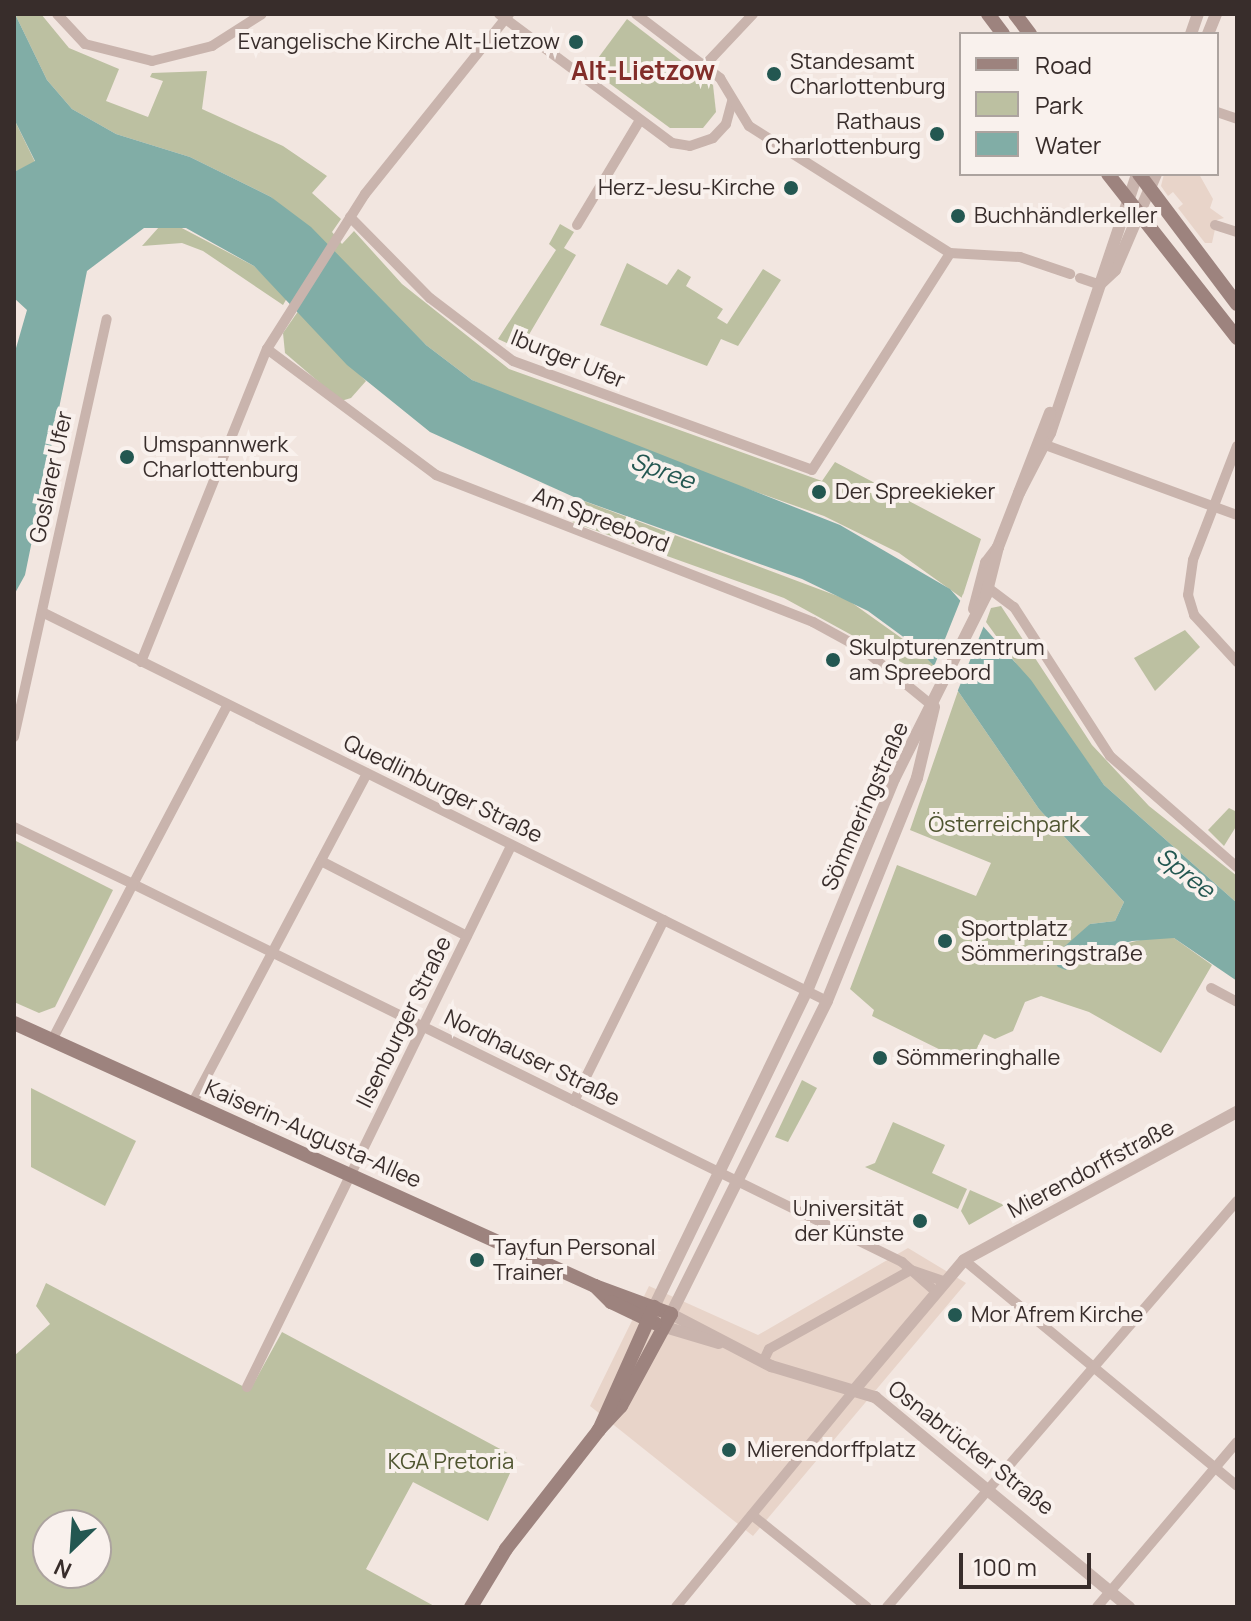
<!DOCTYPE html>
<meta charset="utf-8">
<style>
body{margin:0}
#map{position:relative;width:1251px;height:1621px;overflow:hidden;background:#f2e6e0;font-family:Manrope,sans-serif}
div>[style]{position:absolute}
.green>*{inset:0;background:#bcc0a1}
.plaza>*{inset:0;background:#e8d4c9}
.water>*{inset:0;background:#81ada6}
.pier>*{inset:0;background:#f2e6e0}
.minor>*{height:10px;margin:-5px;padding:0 5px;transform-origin:5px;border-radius:5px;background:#c9b4ad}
.tertiary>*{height:12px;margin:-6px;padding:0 6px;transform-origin:6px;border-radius:6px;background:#c9b4ad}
.secondary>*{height:14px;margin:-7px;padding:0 7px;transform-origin:7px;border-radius:7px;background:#9d837e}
.dots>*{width:22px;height:22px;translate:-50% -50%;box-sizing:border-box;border:4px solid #f9f1ed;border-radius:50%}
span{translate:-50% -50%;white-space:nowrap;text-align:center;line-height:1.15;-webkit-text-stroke:8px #f9f1ed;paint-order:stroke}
.poi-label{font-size:22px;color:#382d2b}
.right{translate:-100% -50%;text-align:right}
.left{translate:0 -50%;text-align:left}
.street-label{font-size:22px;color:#382d2b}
.park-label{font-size:22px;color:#4f5530}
.water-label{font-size:24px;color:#235751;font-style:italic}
.quarter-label{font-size:26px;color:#822d29;font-weight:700}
.frame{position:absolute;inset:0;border:16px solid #382d2b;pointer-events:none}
.legend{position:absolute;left:959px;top:32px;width:260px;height:144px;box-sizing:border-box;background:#f9f1ed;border:2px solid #aca39f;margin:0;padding:10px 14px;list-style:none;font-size:24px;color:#382d2b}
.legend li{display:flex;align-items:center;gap:16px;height:40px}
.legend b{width:40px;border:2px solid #aca39f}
.north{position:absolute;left:32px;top:1509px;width:80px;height:80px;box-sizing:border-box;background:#f9f1ed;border:2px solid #aca39f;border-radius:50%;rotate:205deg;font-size:22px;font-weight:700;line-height:32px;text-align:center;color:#382d2b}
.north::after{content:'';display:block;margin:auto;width:28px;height:36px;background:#235751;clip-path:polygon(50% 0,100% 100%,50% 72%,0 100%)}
.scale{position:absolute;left:959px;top:1553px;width:132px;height:36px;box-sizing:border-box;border:4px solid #382d2b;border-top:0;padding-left:10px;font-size:24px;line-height:28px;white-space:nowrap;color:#382d2b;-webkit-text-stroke:6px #f9f1ed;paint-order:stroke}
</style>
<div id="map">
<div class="green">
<div style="clip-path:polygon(15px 14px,41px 14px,69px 48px,119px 69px,106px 101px,148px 117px,163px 81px,150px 77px,152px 73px,207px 71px,202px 109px,283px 146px,327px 176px,312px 193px,341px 219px,332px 232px,342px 244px,354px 231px,402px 284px,509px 369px,822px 481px,835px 462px,981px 539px,962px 598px,899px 553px,824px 516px,620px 444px,472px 380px,426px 345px,271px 197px,190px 157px,116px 134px,72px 109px,47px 80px)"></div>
<div style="clip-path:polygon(627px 19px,713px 85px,716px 112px,703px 128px,670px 128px,590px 69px)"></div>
<div style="clip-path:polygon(14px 119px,35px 162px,14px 172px,15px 156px)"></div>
<div style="clip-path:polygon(560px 224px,574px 232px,564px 248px,576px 255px,524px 343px,527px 352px,498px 339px,556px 250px,549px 244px)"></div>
<div style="clip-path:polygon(178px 226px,254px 266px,287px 298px,283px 305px,203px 251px,182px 243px,142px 246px,159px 227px)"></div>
<div style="clip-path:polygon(627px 263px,667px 285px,678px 269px,691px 277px,686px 286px,723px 309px,717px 318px,727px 324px,763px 269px,781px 280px,738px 346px,721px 339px,707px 366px,600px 325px)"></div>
<div style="clip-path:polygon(299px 310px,366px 381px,351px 398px,341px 401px,285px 353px,283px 333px)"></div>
<div style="clip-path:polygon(576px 498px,848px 600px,928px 657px,935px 664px,930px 678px,784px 598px,572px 522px,580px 518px)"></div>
<div style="clip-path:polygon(1001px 606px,1092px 745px,1149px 806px,1237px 876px,1237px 903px,1104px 785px,986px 622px,991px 608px)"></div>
<div style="clip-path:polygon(1185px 630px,1200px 647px,1155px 691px,1134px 658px)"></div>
<div style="clip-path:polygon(958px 691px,1039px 809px,1124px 902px,1115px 921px,1090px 924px,1066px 970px,1089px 953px,1152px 937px,1174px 938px,1212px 965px,1161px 1053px,1089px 1012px,1041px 996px,1025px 1002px,1013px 1031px,995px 1039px,984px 1034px,969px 1064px,872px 1016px,874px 1010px,850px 989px,897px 865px,976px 896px,991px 863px,910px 830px)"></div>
<div style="clip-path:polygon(1229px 808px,1237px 812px,1237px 825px,1224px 846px,1208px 830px)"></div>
<div style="clip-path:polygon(14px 840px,113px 890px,55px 1007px,39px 1013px,14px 1002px)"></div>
<div style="clip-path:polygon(802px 1080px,817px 1088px,788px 1142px,775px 1137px)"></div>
<div style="clip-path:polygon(31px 1088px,136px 1141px,105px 1206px,31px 1167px)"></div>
<div style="clip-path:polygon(893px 1122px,945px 1145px,932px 1173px,967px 1189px,958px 1209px,865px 1167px,875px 1163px)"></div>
<div style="clip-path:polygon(970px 1190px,1004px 1205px,969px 1225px,961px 1211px)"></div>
<div style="clip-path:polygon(evenodd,46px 1283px,250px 1390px,282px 1332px,517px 1458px,488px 1521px,413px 1482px,366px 1569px,436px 1607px,14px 1607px,14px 1356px,50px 1324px,36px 1306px,46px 1283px,48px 1525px,96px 1525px,96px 1573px,48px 1573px,48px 1525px)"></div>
</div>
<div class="plaza">
<div style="clip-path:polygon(1164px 174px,1199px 174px,1213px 199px,1210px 208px,1224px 218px,1217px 220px,1212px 243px,1205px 243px,1178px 208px,1183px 204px,1173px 192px,1168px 196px,1161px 186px)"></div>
<div style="clip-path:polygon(908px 1248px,966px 1283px,753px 1536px,590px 1406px,649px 1286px,758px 1335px)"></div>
</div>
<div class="water">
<div style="clip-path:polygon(15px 14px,47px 80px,72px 109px,116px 134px,190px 157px,271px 197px,311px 227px,426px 345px,472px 380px,840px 525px,950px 589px,1031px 680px,1104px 785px,1237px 903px,1237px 981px,1174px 938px,1132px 941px,1089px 953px,1066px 970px,1058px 967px,1052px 958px,1057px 953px,1090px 924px,1115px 921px,1124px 902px,1039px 809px,958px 691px,913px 644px,868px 611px,802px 579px,576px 498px,430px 432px,347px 365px,254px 266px,186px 228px,144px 228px,87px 271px,25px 575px,14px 595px,14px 355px,27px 310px,14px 298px,14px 172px,35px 161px,14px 119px)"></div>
</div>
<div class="pier">
<div style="clip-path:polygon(963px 594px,987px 618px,956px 695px,933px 669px)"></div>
</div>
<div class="minor">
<div style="left:57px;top:14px;width:41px;rotate:47deg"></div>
<div style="left:85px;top:44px;width:69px;rotate:14.2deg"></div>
<div style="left:152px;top:61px;width:62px;rotate:-14deg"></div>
<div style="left:212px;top:46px;width:59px;rotate:-32.6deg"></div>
<div style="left:499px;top:14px;width:216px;rotate:36.7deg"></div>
<div style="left:672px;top:143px;width:18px;rotate:9deg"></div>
<div style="left:690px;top:146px;width:24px;rotate:-19deg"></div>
<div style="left:713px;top:138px;width:19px;rotate:-47deg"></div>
<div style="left:726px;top:124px;width:24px;rotate:-75deg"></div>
<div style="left:636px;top:14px;width:106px;rotate:37.3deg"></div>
<div style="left:720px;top:78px;width:56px;rotate:58.9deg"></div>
<div style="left:749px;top:126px;width:238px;rotate:32.3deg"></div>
<div style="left:950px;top:253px;width:70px;rotate:3.3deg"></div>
<div style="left:1020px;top:257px;width:53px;rotate:18.8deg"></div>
<div style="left:705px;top:65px;width:70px;rotate:-46.7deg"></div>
<div style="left:1217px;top:112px;width:21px;rotate:19deg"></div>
<div style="left:350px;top:217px;width:114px;rotate:45.4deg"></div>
<div style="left:430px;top:298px;width:104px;rotate:37.2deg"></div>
<div style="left:513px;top:361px;width:318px;rotate:20deg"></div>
<div style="left:812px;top:470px;width:257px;rotate:-57.5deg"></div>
<div style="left:577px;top:225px;width:122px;rotate:-59deg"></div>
<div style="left:1215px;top:225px;width:23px;rotate:18deg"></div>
<div style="left:1080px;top:278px;width:21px;rotate:19deg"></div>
<div style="left:267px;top:349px;width:211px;rotate:36.7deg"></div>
<div style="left:436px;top:475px;width:405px;rotate:21.3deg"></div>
<div style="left:813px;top:622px;width:58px;rotate:28.8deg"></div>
<div style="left:864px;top:650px;width:90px;rotate:39.2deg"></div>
<div style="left:1040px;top:443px;width:210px;rotate:20.1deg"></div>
<div style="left:1237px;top:446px;width:122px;rotate:111.1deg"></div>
<div style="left:1193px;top:560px;width:35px;rotate:98deg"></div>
<div style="left:1188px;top:595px;width:21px;rotate:73deg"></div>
<div style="left:1194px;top:615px;width:64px;rotate:47.5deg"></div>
<div style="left:983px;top:584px;width:39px;rotate:37deg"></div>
<div style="left:1014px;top:607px;width:177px;rotate:57.2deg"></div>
<div style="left:1110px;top:756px;width:169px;rotate:41.2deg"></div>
<div style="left:42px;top:612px;width:876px;rotate:26.36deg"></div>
<div style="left:141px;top:662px;width:337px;rotate:-68.1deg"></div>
<div style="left:267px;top:349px;width:183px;rotate:-57.7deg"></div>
<div style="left:365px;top:194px;width:231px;rotate:-51.3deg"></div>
<div style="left:227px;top:706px;width:201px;rotate:117.8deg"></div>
<div style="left:133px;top:884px;width:857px;rotate:26.18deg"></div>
<div style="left:902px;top:1262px;width:44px;rotate:41.3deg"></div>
<div style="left:14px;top:737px;width:428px;rotate:-77.5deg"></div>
<div style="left:14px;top:827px;width:132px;rotate:25.6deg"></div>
<div style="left:133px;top:884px;width:176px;rotate:117.4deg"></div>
<div style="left:321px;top:861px;width:164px;rotate:27.2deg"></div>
<div style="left:1211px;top:988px;width:30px;rotate:28deg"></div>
<div style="left:574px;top:1101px;width:202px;rotate:-63.6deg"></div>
<div style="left:192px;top:1104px;width:374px;rotate:-62.1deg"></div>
<div style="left:964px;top:1260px;width:354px;rotate:39.6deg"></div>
<div style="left:911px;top:1270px;width:34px;rotate:19deg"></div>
<div style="left:763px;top:1362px;width:14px;rotate:-65deg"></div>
<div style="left:769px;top:1349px;width:162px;rotate:-29.1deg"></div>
<div style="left:247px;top:1387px;width:602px;rotate:-63.99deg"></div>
<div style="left:752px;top:1515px;width:147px;rotate:38.7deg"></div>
<div style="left:676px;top:1607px;width:283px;rotate:-50.6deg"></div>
<div style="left:887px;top:1607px;width:536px;rotate:-49.24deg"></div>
<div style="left:1097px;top:1607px;width:216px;rotate:-49.7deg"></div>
</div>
<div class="tertiary">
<div style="left:1191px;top:34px;width:21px;rotate:-71deg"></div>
<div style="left:1208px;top:34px;width:22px;rotate:-68deg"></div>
<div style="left:1101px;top:283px;width:19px;rotate:-43deg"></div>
<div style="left:1115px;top:270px;width:104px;rotate:-66.9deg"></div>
<div style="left:1019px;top:493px;width:68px;rotate:-62.7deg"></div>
<div style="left:1050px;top:433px;width:273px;rotate:-71.4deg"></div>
<div style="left:974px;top:609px;width:48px;rotate:-75.4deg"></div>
<div style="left:986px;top:563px;width:20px;rotate:-53deg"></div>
<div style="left:998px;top:547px;width:144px;rotate:-68.8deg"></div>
<div style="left:934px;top:707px;width:73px;rotate:103.5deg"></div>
<div style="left:917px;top:778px;width:240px;rotate:112deg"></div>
<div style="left:827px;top:1001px;width:350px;rotate:116.5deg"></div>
<div style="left:671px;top:1314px;width:113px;rotate:27.5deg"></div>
<div style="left:771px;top:1366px;width:109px;rotate:16.6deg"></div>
<div style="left:875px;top:1397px;width:330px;rotate:39.6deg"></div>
<div style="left:654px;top:1307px;width:351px;rotate:-64.2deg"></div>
<div style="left:807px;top:991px;width:229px;rotate:-67.7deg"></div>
<div style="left:894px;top:779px;width:206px;rotate:-63.4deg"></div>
<div style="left:986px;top:595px;width:49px;rotate:-76deg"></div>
<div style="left:665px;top:1327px;width:56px;rotate:16.5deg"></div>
<div style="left:856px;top:1388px;width:167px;rotate:-49.8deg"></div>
<div style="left:964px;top:1260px;width:311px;rotate:-28.5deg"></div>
</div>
<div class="secondary">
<div style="left:988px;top:14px;width:25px;rotate:53deg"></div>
<div style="left:1015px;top:14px;width:25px;rotate:53deg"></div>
<div style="left:1108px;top:174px;width:209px;rotate:51.8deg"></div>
<div style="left:1139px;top:174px;width:163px;rotate:53deg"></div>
<div style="left:14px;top:1023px;width:638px;rotate:24.35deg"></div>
<div style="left:595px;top:1286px;width:81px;rotate:20.2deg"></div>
<div style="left:671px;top:1314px;width:105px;rotate:118.5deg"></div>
<div style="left:621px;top:1406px;width:33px;rotate:133deg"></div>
<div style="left:595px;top:1286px;width:23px;rotate:45deg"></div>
<div style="left:611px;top:1302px;width:49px;rotate:25.5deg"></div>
<div style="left:471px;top:1607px;width:68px;rotate:-58.9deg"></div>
<div style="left:506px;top:1549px;width:151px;rotate:-52deg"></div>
<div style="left:599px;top:1430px;width:135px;rotate:-65.9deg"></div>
</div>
<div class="dots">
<div style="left:576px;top:42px;background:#235751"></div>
<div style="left:774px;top:74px;background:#235751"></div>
<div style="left:937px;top:134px;background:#235751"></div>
<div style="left:791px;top:188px;background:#235751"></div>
<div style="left:958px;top:216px;background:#235751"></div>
<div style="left:127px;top:457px;background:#235751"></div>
<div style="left:819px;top:492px;background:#235751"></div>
<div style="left:833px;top:660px;background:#235751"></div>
<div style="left:945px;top:941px;background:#235751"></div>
<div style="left:880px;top:1058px;background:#235751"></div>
<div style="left:920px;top:1221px;background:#235751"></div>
<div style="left:477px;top:1260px;background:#235751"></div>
<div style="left:955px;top:1315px;background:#235751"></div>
<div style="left:729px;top:1450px;background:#235751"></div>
</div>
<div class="poi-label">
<span class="right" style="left:560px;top:42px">Evangelische Kirche Alt-Lietzow</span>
<span class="left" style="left:790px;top:74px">Standesamt<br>Charlottenburg</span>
<span class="right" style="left:921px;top:134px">Rathaus<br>Charlottenburg</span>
<span class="right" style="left:775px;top:188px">Herz-Jesu-Kirche</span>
<span class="left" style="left:974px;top:216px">Buchhändlerkeller</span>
<span class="left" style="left:143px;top:457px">Umspannwerk<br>Charlottenburg</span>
<span class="left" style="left:835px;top:492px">Der Spreekieker</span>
<span class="left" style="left:849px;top:660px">Skulpturenzentrum<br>am Spreebord</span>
<span class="left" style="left:961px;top:941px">Sportplatz<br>Sömmeringstraße</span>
<span class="left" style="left:896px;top:1058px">Sömmeringhalle</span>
<span class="right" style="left:904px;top:1221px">Universität<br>der Künste</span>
<span class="left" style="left:493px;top:1260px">Tayfun Personal<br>Trainer</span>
<span class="left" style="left:971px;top:1315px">Mor Afrem Kirche</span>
<span class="left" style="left:747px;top:1450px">Mierendorffplatz</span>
</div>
<div class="street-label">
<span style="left:568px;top:359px;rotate:22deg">Iburger Ufer</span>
<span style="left:51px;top:477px;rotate:-78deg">Goslarer Ufer</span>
<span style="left:601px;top:520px;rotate:21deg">Am Spreebord</span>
<span style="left:443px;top:789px;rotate:26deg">Quedlinburger Straße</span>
<span style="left:865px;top:806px;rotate:-66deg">Sömmeringstraße</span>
<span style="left:404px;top:1022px;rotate:-64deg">Ilsenburger Straße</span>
<span style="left:532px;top:1058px;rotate:26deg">Nordhauser Straße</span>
<span style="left:313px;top:1134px;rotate:24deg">Kaiserin-Augusta-Allee</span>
<span style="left:1091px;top:1169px;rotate:-28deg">Mierendorffstraße</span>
<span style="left:971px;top:1448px;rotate:38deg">Osnabrücker Straße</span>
</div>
<div class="park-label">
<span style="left:1004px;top:825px">Österreichpark</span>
<span style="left:451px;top:1462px">KGA Pretoria</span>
</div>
<div class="water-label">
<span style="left:663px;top:470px;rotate:20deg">Spree</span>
<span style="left:1186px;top:872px;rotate:38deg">Spree</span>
</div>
<div class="quarter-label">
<span style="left:643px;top:71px">Alt-Lietzow</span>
</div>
<div class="frame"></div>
<ul class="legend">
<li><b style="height:10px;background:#9d837e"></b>Road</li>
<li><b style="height:22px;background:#bcc0a1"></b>Park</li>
<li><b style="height:22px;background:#81ada6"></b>Water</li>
</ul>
<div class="north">N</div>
<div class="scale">100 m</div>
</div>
